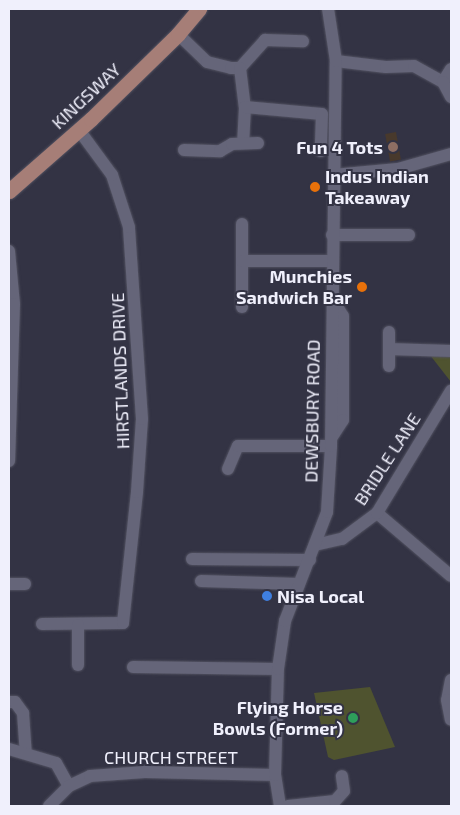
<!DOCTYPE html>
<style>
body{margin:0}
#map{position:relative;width:460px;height:815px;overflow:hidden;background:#334;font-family:"Exo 2",sans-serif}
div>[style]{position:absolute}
.commercial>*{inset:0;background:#48392c;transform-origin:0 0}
.green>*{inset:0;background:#4f532f}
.roads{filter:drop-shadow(0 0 1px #525261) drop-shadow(0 0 1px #525261)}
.minor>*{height:12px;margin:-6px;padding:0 6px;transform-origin:6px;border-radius:6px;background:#656579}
.major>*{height:15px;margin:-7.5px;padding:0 7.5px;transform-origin:7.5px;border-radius:7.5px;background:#a67e77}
.dots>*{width:14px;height:14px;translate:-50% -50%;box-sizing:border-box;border:2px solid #334;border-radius:50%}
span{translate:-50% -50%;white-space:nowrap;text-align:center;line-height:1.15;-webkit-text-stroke:4px #334;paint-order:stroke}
.street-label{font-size:18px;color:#f0f0fc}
.poi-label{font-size:18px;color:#f0f0fc;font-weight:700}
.right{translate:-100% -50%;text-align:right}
.left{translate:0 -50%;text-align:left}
.frame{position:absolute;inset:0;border:10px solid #f0f0fc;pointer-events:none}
</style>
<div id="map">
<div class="commercial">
<div style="left:396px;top:132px;width:28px;height:11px;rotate:80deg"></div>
</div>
<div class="green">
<div style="clip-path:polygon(426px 350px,451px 351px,451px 382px)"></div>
<div style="clip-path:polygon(370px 687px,395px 747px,334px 760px,328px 757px,314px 693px)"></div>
</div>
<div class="roads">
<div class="minor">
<div style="left:178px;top:34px;width:40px;rotate:44deg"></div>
<div style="left:207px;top:62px;width:25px;rotate:14deg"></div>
<div style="left:231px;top:68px;width:9px"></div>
<div style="left:240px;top:68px;width:38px;rotate:-48deg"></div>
<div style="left:265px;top:40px;width:38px;rotate:2deg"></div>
<div style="left:336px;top:61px;width:50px;rotate:6.8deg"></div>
<div style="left:386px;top:67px;width:28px;rotate:-2deg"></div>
<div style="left:414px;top:66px;width:33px;rotate:29deg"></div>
<div style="left:240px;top:68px;width:39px;rotate:83deg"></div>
<div style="left:245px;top:107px;width:36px;rotate:93deg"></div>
<div style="left:451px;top:69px;width:15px;rotate:122deg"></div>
<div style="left:443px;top:82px;width:17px;rotate:62deg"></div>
<div style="left:245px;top:107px;width:77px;rotate:5.2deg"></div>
<div style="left:322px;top:114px;width:37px;rotate:92deg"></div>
<div style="left:184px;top:150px;width:36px;rotate:2deg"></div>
<div style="left:220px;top:151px;width:14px;rotate:-30deg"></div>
<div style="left:232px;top:144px;width:26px;rotate:-2deg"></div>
<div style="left:333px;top:175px;width:65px;rotate:-5.3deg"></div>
<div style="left:398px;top:169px;width:55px;rotate:-15.8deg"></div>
<div style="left:242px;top:224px;width:83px;rotate:90deg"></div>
<div style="left:332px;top:235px;width:77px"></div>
<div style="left:9px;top:251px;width:53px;rotate:84.6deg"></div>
<div style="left:14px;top:304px;width:157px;rotate:91.8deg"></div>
<div style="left:242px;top:261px;width:90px"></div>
<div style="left:331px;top:297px;width:22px;rotate:58deg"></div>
<div style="left:343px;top:316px;width:104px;rotate:90deg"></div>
<div style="left:343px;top:420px;width:20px;rotate:123deg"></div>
<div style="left:389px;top:349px;width:62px;rotate:1.8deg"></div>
<div style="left:389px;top:366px;width:34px;rotate:-90deg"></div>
<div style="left:228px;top:469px;width:25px;rotate:-67deg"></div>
<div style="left:238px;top:446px;width:93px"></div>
<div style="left:377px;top:513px;width:97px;rotate:40.4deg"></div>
<div style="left:315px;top:545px;width:28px;rotate:-13deg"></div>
<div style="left:342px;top:539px;width:44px;rotate:-36.6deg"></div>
<div style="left:377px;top:513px;width:143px;rotate:-58.8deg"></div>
<div style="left:192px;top:559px;width:118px;rotate:0.5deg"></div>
<div style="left:201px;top:581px;width:98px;rotate:1.8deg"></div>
<div style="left:9px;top:584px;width:16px"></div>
<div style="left:42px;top:624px;width:81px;rotate:-0.7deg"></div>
<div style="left:123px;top:623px;width:132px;rotate:-83.9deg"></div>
<div style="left:137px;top:492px;width:73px;rotate:-86.1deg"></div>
<div style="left:142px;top:419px;width:192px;rotate:-93.9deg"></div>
<div style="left:129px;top:227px;width:55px;rotate:-108.1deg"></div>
<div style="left:112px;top:175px;width:56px;rotate:-126.3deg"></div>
<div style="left:78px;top:625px;width:40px;rotate:90deg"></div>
<div style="left:133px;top:667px;width:145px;rotate:0.8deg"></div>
<div style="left:451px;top:680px;width:20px;rotate:101deg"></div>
<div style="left:447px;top:700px;width:20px;rotate:79deg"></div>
<div style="left:9px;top:702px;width:6px"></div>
<div style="left:15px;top:702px;width:14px;rotate:54deg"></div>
<div style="left:23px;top:713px;width:39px;rotate:86deg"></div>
<div style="left:9px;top:749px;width:49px;rotate:16.6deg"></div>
<div style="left:56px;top:763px;width:26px;rotate:61deg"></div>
<div style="left:49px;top:806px;width:28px;rotate:-45deg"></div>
<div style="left:69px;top:786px;width:23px;rotate:-25deg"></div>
<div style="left:90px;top:776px;width:55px;rotate:-4.2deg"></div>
<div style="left:145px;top:772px;width:130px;rotate:1.3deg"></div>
<div style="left:280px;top:806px;width:31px;rotate:-99deg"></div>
<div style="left:275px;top:775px;width:106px;rotate:-88.4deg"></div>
<div style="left:278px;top:669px;width:49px;rotate:-81.7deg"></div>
<div style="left:285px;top:621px;width:117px;rotate:-68.9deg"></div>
<div style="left:327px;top:512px;width:66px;rotate:-86.5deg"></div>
<div style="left:331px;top:446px;width:385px;rotate:-89.3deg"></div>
<div style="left:336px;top:61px;width:53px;rotate:-98.7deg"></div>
<div style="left:288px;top:806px;width:47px;rotate:-6.1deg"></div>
<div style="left:335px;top:801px;width:13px;rotate:-48deg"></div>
<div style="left:344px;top:791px;width:15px;rotate:-98deg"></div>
</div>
<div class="major">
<div style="left:9px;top:191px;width:109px;rotate:-41.3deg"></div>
<div style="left:91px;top:119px;width:122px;rotate:-44.3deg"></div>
<div style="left:178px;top:34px;width:33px;rotate:-50deg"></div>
</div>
</div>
<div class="dots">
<div style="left:393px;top:147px;background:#8d6e63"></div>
<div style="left:315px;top:187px;background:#e8710a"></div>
<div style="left:362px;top:287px;background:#e8710a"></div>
<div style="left:267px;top:596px;background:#3f7fe0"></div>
<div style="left:353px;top:718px;background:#2e9e5b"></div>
</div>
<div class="street-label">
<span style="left:86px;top:96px;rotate:-43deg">KINGSWAY</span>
<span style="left:120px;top:371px;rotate:-92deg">HIRSTLANDS DRIVE</span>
<span style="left:312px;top:411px;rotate:-89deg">DEWSBURY ROAD</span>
<span style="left:387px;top:459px;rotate:-57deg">BRIDLE LANE</span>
<span style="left:171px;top:757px">CHURCH STREET</span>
</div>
<div class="poi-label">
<span class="right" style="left:383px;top:147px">Fun 4 Tots</span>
<span class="left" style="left:325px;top:187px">Indus Indian<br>Takeaway</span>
<span class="right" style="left:352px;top:287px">Munchies<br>Sandwich Bar</span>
<span class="left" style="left:277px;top:596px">Nisa Local</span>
<span class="right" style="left:343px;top:718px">Flying Horse<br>Bowls (Former)</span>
</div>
<div class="frame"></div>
</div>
